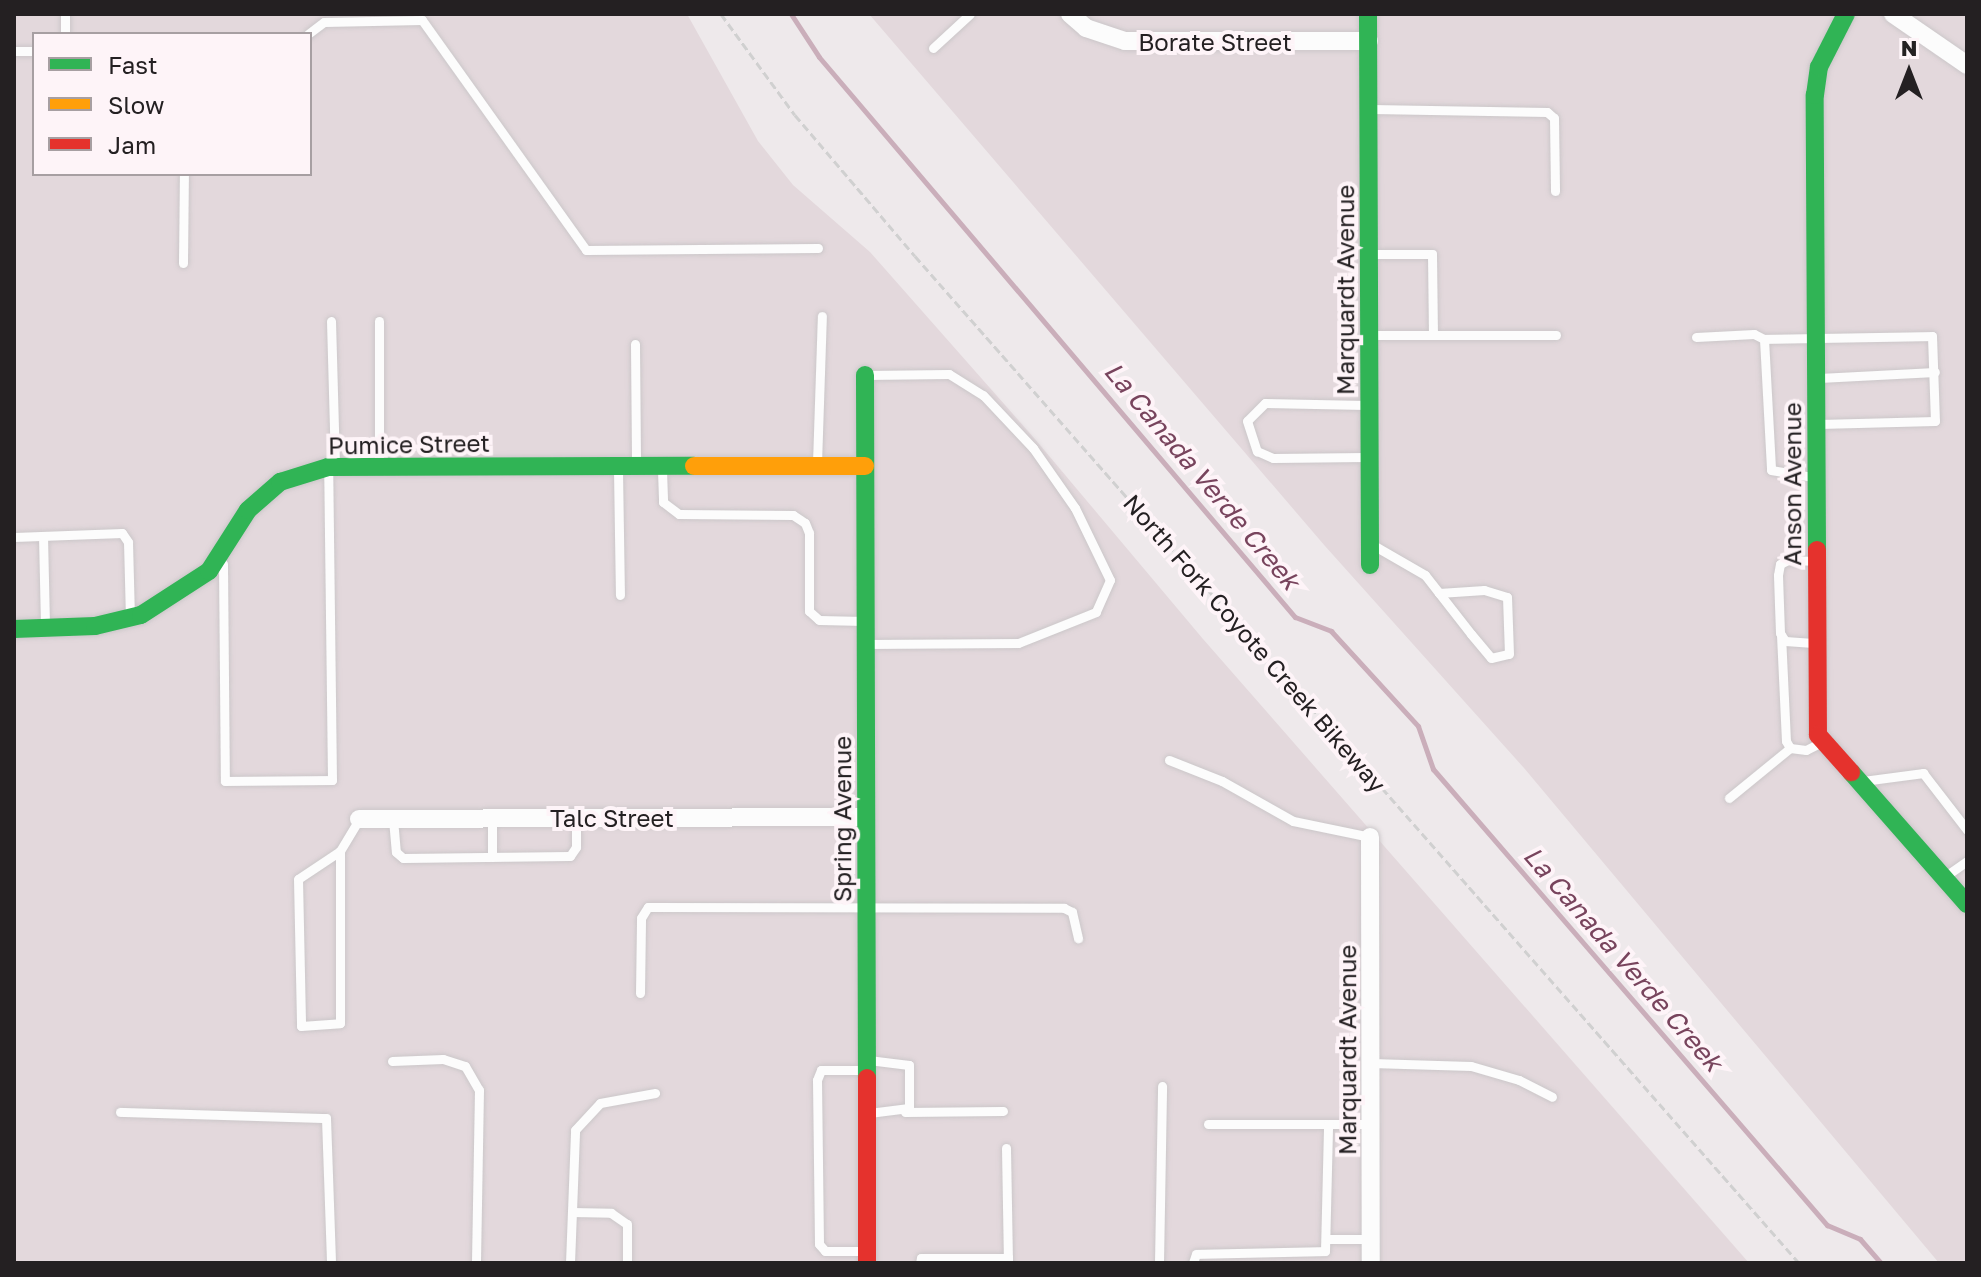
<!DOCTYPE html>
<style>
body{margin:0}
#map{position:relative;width:1981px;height:1277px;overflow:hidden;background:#eee9eb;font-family:"Golos Text",sans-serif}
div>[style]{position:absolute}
.built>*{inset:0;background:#e3d8dc}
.stream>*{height:5px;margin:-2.5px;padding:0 2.5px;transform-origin:2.5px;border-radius:2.5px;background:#caaeba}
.path>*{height:3px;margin-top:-1.5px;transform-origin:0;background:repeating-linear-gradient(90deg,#d0d0d0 0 8px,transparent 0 12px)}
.roads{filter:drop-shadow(0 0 2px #cbc7c9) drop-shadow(0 0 2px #cbc7c9)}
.lane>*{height:9px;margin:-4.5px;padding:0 4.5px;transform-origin:4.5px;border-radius:4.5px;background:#fcfcfc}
.street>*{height:18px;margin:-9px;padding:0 9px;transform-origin:9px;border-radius:9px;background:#fcfcfc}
.fast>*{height:18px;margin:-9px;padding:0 9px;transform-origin:9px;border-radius:9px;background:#30b455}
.slow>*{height:18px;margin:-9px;padding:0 9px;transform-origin:9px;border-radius:9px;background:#ff9f0a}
.jam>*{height:18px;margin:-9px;padding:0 9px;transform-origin:9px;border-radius:9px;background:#e5322d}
span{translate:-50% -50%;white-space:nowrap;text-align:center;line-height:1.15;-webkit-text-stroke:8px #fef4f8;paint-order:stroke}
.street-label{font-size:24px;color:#242022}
.water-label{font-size:26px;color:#78445d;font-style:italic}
.frame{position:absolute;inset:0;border:16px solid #242022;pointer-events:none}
.legend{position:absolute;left:32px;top:32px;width:280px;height:144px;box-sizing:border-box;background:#fef4f8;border:2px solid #a79fa2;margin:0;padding:10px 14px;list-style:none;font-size:24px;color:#242022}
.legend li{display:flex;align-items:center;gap:16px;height:40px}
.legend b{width:40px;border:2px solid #a79fa2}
.north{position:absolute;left:1869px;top:32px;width:80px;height:80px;-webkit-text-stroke:6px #fef4f8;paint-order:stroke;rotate:0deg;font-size:22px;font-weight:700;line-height:32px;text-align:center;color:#242022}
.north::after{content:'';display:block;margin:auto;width:28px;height:36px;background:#242022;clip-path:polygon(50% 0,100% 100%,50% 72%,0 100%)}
</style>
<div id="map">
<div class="built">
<div style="clip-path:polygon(evenodd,14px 14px,687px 14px,758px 141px,793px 185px,870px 252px,1034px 438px,1203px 639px,1749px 1263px,14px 1263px,14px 14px,34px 34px,310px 34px,310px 174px,34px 174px,34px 34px)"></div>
<div style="clip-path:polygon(869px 14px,1967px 14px,1967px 1263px,1939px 1263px,1524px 768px,1325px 546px)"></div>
</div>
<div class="stream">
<div style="left:791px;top:14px;width:51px;rotate:56.9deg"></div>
<div style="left:819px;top:57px;width:735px;rotate:49.64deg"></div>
<div style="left:1295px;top:617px;width:39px;rotate:21deg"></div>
<div style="left:1331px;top:631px;width:129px;rotate:47.5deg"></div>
<div style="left:1418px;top:726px;width:46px;rotate:70.8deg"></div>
<div style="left:1433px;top:769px;width:603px;rotate:49.17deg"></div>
<div style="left:1827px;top:1225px;width:36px;rotate:23deg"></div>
<div style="left:1860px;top:1239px;width:32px;rotate:49deg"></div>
</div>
<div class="path">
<div style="left:721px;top:14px;width:125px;rotate:53.8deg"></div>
<div style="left:795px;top:115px;width:185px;rotate:49.6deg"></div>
<div style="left:915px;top:256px;width:1340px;rotate:48.72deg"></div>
</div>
<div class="roads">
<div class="lane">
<div style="left:65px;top:14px;width:20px;rotate:90deg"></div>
<div style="left:308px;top:34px;width:20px;rotate:-37deg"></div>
<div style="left:324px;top:22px;width:98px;rotate:-1.2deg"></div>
<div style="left:422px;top:20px;width:282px;rotate:54.5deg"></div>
<div style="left:586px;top:250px;width:232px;rotate:-0.5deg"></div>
<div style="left:933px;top:48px;width:50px;rotate:-42.6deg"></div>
<div style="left:14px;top:51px;width:20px"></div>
<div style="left:1372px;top:109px;width:175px;rotate:1deg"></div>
<div style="left:1547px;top:112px;width:9px;rotate:41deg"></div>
<div style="left:1554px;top:118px;width:73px;rotate:89.2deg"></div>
<div style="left:1372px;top:254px;width:60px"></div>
<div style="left:1432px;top:254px;width:80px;rotate:89.3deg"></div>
<div style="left:183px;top:263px;width:89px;rotate:-89.4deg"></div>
<div style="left:331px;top:321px;width:142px;rotate:88.4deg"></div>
<div style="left:1373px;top:335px;width:183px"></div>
<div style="left:1696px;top:337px;width:58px;rotate:-3deg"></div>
<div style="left:1754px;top:334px;width:11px;rotate:27deg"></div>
<div style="left:1764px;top:339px;width:131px;rotate:86.9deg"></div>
<div style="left:1771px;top:470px;width:43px;rotate:9.5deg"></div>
<div style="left:1764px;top:339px;width:168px;rotate:-1deg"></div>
<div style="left:1932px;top:336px;width:85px;rotate:88deg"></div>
<div style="left:1935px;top:421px;width:116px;rotate:178.5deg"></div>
<div style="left:635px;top:344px;width:119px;rotate:89.5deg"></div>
<div style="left:866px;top:375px;width:83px;rotate:-0.7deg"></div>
<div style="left:949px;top:374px;width:40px;rotate:32deg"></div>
<div style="left:983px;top:395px;width:73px;rotate:46.7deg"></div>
<div style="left:1033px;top:448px;width:73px;rotate:55deg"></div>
<div style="left:1075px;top:508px;width:80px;rotate:64.1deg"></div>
<div style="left:1110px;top:580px;width:35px;rotate:114deg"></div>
<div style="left:1096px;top:612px;width:84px;rotate:158.3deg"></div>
<div style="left:1018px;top:643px;width:149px;rotate:179.6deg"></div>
<div style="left:1819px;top:378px;width:116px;rotate:-3deg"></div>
<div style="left:1365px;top:405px;width:100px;rotate:-178.9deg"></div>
<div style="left:1265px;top:403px;width:25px;rotate:135deg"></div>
<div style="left:1247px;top:421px;width:32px;rotate:72deg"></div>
<div style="left:1257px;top:451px;width:17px;rotate:24deg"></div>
<div style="left:1273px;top:458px;width:93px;rotate:-0.6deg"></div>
<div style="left:379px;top:463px;width:142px;rotate:-90deg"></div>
<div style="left:817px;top:463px;width:147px;rotate:-88.1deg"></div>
<div style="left:618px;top:470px;width:125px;rotate:89.1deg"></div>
<div style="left:662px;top:470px;width:32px;rotate:88deg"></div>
<div style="left:663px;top:502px;width:20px;rotate:37deg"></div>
<div style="left:679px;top:514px;width:114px;rotate:0.5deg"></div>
<div style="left:793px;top:515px;width:14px;rotate:34deg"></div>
<div style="left:805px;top:523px;width:11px;rotate:68deg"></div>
<div style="left:809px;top:533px;width:78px;rotate:90deg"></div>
<div style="left:809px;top:611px;width:13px;rotate:42deg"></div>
<div style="left:819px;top:620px;width:45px;rotate:1.3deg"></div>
<div style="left:43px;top:536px;width:88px;rotate:88.7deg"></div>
<div style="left:14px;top:537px;width:108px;rotate:-2.1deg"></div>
<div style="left:122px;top:533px;width:11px;rotate:56deg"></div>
<div style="left:128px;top:542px;width:74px;rotate:88.5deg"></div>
<div style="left:1373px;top:545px;width:60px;rotate:30deg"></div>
<div style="left:1425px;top:575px;width:23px;rotate:52deg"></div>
<div style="left:1439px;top:593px;width:52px;rotate:52deg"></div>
<div style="left:1471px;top:634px;width:31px;rotate:50deg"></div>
<div style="left:1491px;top:658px;width:18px;rotate:-13deg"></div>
<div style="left:1509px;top:654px;width:57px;rotate:-92deg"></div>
<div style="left:1507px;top:597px;width:24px;rotate:-163deg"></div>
<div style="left:1484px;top:590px;width:45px;rotate:176.2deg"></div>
<div style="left:223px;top:564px;width:217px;rotate:89.5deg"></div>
<div style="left:225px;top:781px;width:107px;rotate:-0.5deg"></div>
<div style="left:332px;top:780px;width:308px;rotate:-90.7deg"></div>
<div style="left:1781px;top:635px;width:106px;rotate:87.3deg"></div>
<div style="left:1786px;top:741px;width:8px;rotate:60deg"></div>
<div style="left:1790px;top:748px;width:16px;rotate:7deg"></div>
<div style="left:1806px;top:750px;width:16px;rotate:-27deg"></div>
<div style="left:1813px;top:643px;width:28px;rotate:-176deg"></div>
<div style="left:1785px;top:641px;width:9px;rotate:-122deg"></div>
<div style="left:1780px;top:633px;width:58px;rotate:-92deg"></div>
<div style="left:1778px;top:575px;width:11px;rotate:-80deg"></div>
<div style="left:1780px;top:564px;width:9px;rotate:-27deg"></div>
<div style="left:1788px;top:560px;width:25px;rotate:2deg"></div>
<div style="left:1169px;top:760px;width:57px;rotate:21.6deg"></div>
<div style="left:1222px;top:781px;width:81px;rotate:29.4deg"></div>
<div style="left:1293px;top:821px;width:79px;rotate:11.7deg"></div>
<div style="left:1863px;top:781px;width:61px;rotate:-7.6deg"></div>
<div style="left:1923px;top:773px;width:72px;rotate:52.3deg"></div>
<div style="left:1729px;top:798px;width:79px;rotate:-39.3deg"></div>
<div style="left:393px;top:819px;width:33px;rotate:85deg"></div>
<div style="left:396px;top:852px;width:9px;rotate:41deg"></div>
<div style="left:403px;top:858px;width:167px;rotate:-0.7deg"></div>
<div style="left:570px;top:856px;width:11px;rotate:-56deg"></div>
<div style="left:576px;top:847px;width:29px;rotate:-90deg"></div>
<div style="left:340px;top:851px;width:50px;rotate:146.3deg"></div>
<div style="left:298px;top:879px;width:147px;rotate:88.8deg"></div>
<div style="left:301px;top:1026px;width:39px;rotate:-4deg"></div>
<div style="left:340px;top:1023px;width:172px;rotate:-90deg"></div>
<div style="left:340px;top:851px;width:37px;rotate:-59deg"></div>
<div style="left:492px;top:857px;width:39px;rotate:-90deg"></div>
<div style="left:1947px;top:875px;width:24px;rotate:-35deg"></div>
<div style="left:640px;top:993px;width:75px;rotate:-89.2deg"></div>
<div style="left:641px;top:918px;width:13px;rotate:-58deg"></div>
<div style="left:648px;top:907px;width:416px;rotate:0.1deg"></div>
<div style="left:1064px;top:908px;width:9px;rotate:27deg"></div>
<div style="left:1072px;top:912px;width:27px;rotate:77deg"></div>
<div style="left:392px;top:1061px;width:51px;rotate:-2.2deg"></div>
<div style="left:443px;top:1059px;width:23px;rotate:18deg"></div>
<div style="left:465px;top:1066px;width:28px;rotate:60deg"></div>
<div style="left:479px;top:1090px;width:173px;rotate:91deg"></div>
<div style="left:1371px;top:1063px;width:100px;rotate:1.7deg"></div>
<div style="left:1471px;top:1066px;width:50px;rotate:16.3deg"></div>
<div style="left:1519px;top:1080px;width:37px;rotate:27deg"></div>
<div style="left:863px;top:1070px;width:42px;rotate:180deg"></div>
<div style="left:821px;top:1070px;width:11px;rotate:112deg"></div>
<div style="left:817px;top:1080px;width:164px;rotate:89.3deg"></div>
<div style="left:819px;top:1244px;width:9px;rotate:49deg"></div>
<div style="left:825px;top:1251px;width:39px"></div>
<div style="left:120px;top:1112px;width:206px;rotate:1.7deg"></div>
<div style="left:326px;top:1118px;width:145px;rotate:88deg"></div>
<div style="left:905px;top:1112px;width:98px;rotate:-0.6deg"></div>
<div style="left:869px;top:1113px;width:40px;rotate:-7.1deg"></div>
<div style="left:909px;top:1108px;width:43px;rotate:-90deg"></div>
<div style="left:909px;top:1065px;width:39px;rotate:-173deg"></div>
<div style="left:1208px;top:1124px;width:163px"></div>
<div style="left:1006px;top:1148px;width:110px;rotate:89deg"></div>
<div style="left:572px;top:1212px;width:39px;rotate:1deg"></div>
<div style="left:611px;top:1213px;width:19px;rotate:35deg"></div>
<div style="left:627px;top:1224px;width:39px;rotate:90deg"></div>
<div style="left:1328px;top:1239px;width:43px"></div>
<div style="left:570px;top:1263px;width:133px;rotate:-87.8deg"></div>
<div style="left:575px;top:1130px;width:37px;rotate:-47deg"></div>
<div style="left:600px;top:1103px;width:56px;rotate:-10.3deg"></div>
<div style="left:920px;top:1263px;width:5px;rotate:-79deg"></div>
<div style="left:921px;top:1258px;width:87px"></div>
<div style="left:1008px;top:1258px;width:5px;rotate:90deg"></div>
<div style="left:1159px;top:1263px;width:177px;rotate:-89deg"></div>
<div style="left:1193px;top:1263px;width:9px;rotate:-72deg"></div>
<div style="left:1196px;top:1254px;width:129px;rotate:-1.3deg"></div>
<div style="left:1325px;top:1251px;width:127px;rotate:-88.6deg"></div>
</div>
<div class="street">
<div style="left:1070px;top:14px;width:21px;rotate:41deg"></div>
<div style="left:1086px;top:28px;width:41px;rotate:18.4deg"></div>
<div style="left:1125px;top:41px;width:244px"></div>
<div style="left:1893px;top:14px;width:90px;rotate:34.6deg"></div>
<div style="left:359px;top:819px;width:507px;rotate:-0.23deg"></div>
<div style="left:1370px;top:837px;width:426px;rotate:89.9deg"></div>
</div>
<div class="fast">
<div style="left:1368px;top:14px;width:551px;rotate:89.79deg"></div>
<div style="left:865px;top:375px;width:703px;rotate:89.84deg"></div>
<div style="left:1817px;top:550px;width:455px;rotate:-90.3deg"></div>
<div style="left:1815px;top:95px;width:28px;rotate:-82deg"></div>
<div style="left:1819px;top:67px;width:59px;rotate:-63deg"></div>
<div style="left:14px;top:629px;width:81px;rotate:-2.1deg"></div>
<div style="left:95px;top:626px;width:47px;rotate:-13.4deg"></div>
<div style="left:141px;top:615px;width:81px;rotate:-32.9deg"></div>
<div style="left:209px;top:571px;width:72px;rotate:-57.4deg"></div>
<div style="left:248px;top:510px;width:43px;rotate:-41.2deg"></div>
<div style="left:280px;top:482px;width:50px;rotate:-17.4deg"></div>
<div style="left:328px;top:467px;width:366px;rotate:-0.2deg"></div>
<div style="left:1851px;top:772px;width:176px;rotate:48.7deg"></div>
</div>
<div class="slow">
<div style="left:694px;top:466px;width:171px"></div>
</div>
<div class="jam">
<div style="left:1817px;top:550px;width:185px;rotate:89.7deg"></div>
<div style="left:1818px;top:735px;width:50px;rotate:48.3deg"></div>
<div style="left:867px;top:1078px;width:185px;rotate:90deg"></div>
</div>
</div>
<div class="street-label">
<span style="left:1215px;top:42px">Borate Street</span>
<span style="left:1345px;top:290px;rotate:-90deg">Marquardt Avenue</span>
<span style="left:409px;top:444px;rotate:-1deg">Pumice Street</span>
<span style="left:1792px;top:484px;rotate:-90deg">Anson Avenue</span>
<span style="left:1255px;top:643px;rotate:49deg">North Fork Coyote Creek Bikeway</span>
<span style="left:612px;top:818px">Talc Street</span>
<span style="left:842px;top:819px;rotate:-90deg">Spring Avenue</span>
<span style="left:1347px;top:1050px;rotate:-90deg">Marquardt Avenue</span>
</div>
<div class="water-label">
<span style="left:1202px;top:476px;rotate:50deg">La Canada Verde Creek</span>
<span style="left:1623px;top:959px;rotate:49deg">La Canada Verde Creek</span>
</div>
<div class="frame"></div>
<ul class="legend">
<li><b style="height:10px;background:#30b455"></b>Fast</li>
<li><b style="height:10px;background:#ff9f0a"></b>Slow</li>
<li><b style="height:10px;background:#e5322d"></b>Jam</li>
</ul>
<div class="north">N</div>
</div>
